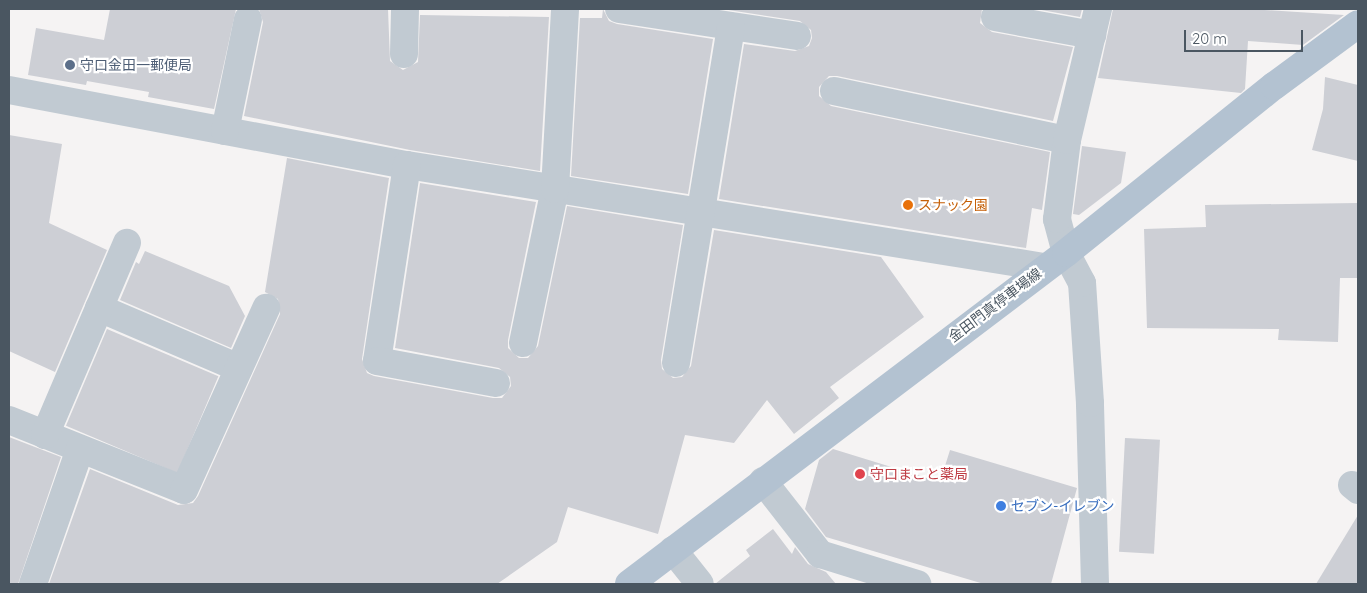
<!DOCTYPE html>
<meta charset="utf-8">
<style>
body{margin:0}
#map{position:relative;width:1367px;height:593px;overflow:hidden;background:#f5f3f3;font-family:Quicksand,"Noto Sans JP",sans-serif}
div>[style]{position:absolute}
.building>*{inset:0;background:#cdcfd5;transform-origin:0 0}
.minor>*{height:28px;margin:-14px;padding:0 14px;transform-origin:14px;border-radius:14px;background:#c1cad2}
.major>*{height:28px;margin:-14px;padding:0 14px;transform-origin:14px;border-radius:14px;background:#b3c2d1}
.dots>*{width:14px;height:14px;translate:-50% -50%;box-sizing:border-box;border:2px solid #fff;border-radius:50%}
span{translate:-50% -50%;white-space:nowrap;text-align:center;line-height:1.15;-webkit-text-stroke:4.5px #fff;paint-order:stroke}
.service-label{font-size:14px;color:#4e5e75}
.left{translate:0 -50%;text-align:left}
.food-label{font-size:14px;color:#c56008}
.street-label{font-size:14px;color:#4a5661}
.health-label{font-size:14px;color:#be3a42}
.shop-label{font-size:14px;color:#366cbe}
.frame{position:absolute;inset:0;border:10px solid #4a5661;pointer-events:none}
.scale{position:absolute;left:1184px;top:30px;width:119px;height:22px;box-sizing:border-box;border:2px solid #4a5661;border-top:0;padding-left:6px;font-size:15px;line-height:18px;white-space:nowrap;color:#4a5661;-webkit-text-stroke:4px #fff;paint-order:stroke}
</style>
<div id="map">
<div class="building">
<div style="clip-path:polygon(110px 9px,236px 9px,214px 109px,148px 97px,149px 92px,87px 81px,86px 85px,28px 75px,36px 28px,104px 40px)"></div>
<div style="clip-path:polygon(259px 9px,388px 9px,390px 61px,403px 70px,418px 62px,420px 15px,549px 17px,540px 171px,410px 150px,244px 116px,263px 22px)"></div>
<div style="clip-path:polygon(603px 9px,609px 21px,617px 24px,713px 39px,688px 194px,571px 176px,580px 18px,602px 18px)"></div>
<div style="clip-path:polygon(722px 9px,982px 9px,980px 23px,992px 32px,1073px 47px,1053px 121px,837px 76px,829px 76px,819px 87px,819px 96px,831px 106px,1050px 152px,1042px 210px,1032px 208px,1026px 248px,719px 199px,744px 44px,795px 51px,809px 46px,812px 38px,811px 30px,800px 21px)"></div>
<div style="clip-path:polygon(1036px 9px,1082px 9px,1080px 17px)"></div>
<div style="clip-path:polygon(1113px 9px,1250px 9px,1344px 15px,1303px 45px,1248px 41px,1245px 89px,1241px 93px,1098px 78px)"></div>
<div style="clip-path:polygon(1325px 77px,1358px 85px,1358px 161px,1312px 150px,1323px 109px)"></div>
<div style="clip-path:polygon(9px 135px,62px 144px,49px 223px,107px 250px,55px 372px,9px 351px)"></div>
<div style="clip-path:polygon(1082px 146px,1126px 152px,1121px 183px,1079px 215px,1073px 214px)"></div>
<div style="clip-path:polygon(287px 158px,389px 178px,362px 359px,367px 373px,374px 376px,493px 398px,502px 398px,511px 386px,510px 377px,499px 368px,395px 348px,420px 183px,536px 202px,508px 340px,508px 348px,519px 358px,528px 358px,538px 346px,567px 206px,683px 225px,661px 360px,662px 369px,673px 378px,682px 377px,691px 366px,714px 230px,881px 257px,924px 317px,830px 387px,839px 398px,794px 434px,767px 400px,734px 443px,685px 435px,658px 534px,568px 507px,557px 542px,497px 584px,49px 584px,90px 469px,178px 505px,193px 503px,198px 496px,280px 314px,278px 299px,265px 292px)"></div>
<div style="clip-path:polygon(1358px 203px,1358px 278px,1340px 278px,1338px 342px,1278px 340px,1279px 329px,1147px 328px,1144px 229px,1206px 227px,1205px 205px)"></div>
<div style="clip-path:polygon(145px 251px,229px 286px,245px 316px,231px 348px,120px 300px,136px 262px,139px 264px)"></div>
<div style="left:107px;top:329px;width:121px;height:105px;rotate:23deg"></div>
<div style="clip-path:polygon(9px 437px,61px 457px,18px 584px,9px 584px)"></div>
<div style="left:1125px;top:438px;width:35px;height:114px;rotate:3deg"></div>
<div style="clip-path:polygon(833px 449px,940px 482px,950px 450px,1077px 488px,1051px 584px,984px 584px,826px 537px,805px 509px,819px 460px)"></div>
<div style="clip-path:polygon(1358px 515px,1358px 584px,1316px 584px)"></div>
<div style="clip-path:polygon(773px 529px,792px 554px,795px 547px,808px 564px,826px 572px,836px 584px,715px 584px,750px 556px,746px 550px)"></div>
</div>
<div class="minor">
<div style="left:619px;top:9px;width:180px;rotate:8.6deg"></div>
<div style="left:995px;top:17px;width:99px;rotate:10.5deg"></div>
<div style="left:404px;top:54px;width:45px;rotate:-88.7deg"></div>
<div style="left:9px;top:90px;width:405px;rotate:10.7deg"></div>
<div style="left:407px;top:165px;width:645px;rotate:9.1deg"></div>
<div style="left:834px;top:91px;width:238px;rotate:11.9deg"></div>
<div style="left:225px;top:131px;width:114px;rotate:-78.4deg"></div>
<div style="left:407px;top:165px;width:198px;rotate:98.7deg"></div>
<div style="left:377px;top:361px;width:121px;rotate:10.5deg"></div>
<div style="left:99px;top:308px;width:152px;rotate:23.2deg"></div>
<div style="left:523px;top:343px;width:157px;rotate:-78.3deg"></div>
<div style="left:555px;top:189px;width:180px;rotate:-86.8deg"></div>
<div style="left:676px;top:363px;width:341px;rotate:-80.7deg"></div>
<div style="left:9px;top:420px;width:188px;rotate:21.8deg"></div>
<div style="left:184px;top:490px;width:200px;rotate:-65.7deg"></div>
<div style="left:45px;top:435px;width:209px;rotate:-66.9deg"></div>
<div style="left:763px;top:481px;width:93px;rotate:52deg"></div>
<div style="left:820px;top:554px;width:102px;rotate:17.2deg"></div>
<div style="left:1352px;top:485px;width:8px;rotate:40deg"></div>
<div style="left:673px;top:550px;width:43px;rotate:51.5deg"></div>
<div style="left:33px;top:584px;width:143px;rotate:-70.8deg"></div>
<div style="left:1095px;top:584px;width:181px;rotate:-91.6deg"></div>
<div style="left:1090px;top:403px;width:120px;rotate:-93.8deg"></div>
<div style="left:1082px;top:283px;width:34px;rotate:-118deg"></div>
<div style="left:1066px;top:253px;width:35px;rotate:-105deg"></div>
<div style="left:1057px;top:219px;width:80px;rotate:-82.8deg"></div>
<div style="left:1067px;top:140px;width:135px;rotate:-76.7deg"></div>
</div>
<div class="major">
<div style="left:629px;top:584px;width:548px;rotate:-37.14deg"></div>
<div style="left:1066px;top:253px;width:267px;rotate:-38.8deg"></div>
<div style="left:1274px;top:86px;width:104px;rotate:-36.4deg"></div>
</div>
<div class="dots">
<div style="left:70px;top:65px;background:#5c6f8a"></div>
<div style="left:908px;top:205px;background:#e8710a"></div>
<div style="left:860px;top:474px;background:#e0444e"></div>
<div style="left:1001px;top:506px;background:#3f7fe0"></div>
</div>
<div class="service-label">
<span class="left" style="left:80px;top:65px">守口金田一郵便局</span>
</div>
<div class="food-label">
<span class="left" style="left:918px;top:205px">スナック園</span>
</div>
<div class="street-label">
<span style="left:995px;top:305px;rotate:-37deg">金田門真停車場線</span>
</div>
<div class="health-label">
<span class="left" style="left:870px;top:474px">守口まこと薬局</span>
</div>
<div class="shop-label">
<span class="left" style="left:1011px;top:506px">セブン-イレブン</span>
</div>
<div class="frame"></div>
<div class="scale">20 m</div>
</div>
